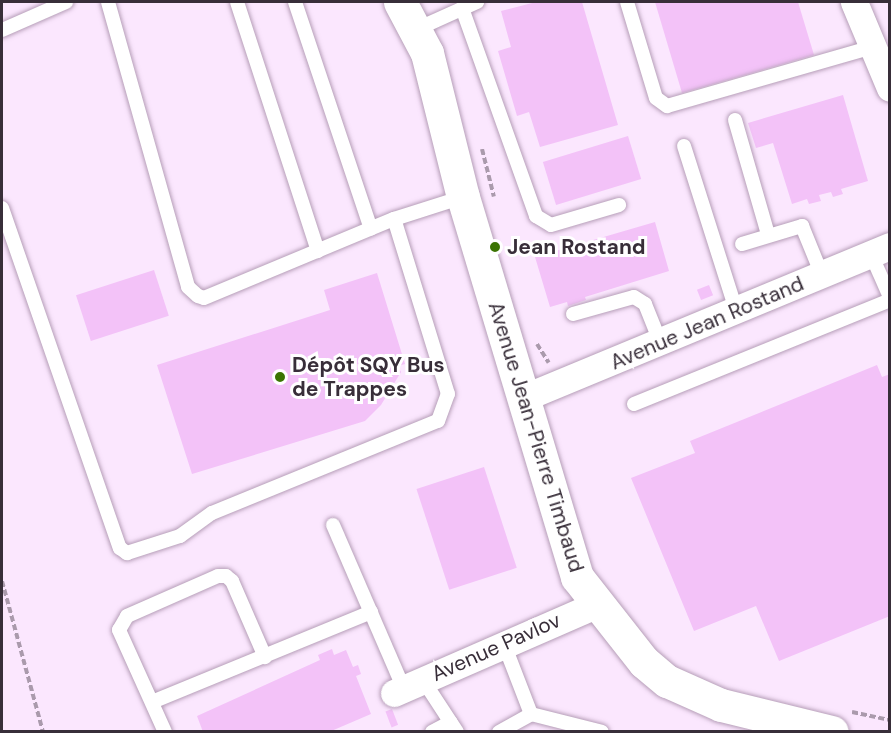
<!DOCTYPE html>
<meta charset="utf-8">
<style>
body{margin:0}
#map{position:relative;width:891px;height:733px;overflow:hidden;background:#fbe7fe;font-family:"DM Sans",sans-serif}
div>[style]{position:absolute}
.building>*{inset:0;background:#f3c2f8;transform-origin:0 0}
.path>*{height:4px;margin-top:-2px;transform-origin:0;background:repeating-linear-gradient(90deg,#aa9aac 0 6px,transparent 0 9px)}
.roads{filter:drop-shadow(0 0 2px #b69eb8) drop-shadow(0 0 2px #b69eb8)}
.service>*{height:14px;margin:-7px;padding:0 7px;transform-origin:7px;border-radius:7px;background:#fff}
.minor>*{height:27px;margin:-13.5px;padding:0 13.5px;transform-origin:13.5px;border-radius:13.5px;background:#fff}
.tertiary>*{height:33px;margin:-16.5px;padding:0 16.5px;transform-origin:16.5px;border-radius:16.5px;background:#fff}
.dots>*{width:16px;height:16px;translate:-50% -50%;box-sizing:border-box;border:3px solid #fff;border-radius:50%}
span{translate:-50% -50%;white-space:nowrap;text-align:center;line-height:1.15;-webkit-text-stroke:6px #fff;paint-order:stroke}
.poi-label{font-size:21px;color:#382e39;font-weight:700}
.left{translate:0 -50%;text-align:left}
.street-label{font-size:21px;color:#382e39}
.frame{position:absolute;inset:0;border:3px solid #382e39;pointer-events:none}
</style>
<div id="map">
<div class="building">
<div style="clip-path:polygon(536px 2px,582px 2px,618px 125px,540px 147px,529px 112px,517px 116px,498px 51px,511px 47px,501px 11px)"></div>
<div style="clip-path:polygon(655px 2px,798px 2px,814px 55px,682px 93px)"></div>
<div style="clip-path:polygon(843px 95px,868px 181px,841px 189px,843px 194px,833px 197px,831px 192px,819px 195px,821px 201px,809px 204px,807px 199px,792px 204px,773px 143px,756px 148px,748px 123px)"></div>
<div style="left:628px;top:136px;width:45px;height:89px;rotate:73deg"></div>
<div style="clip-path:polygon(655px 222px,669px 271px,585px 297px,586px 300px,568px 306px,567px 302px,550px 307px,535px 257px)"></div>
<div style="left:154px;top:270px;width:48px;height:82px;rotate:72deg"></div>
<div style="clip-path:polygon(377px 273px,405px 364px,398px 366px,401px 372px,381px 405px,365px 421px,192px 474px,157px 365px,330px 310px,324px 290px)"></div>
<div style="left:709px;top:285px;width:11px;height:13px;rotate:68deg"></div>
<div style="clip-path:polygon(877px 365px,882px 377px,890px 374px,890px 616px,779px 661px,756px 606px,694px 631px,631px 478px,695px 453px,690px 441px)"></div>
<div style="left:484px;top:467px;width:106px;height:71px;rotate:72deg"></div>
<div style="clip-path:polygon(332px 649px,334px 655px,346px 650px,353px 667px,358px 665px,361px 674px,356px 676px,371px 714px,329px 732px,203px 732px,197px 716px,320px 660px,318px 655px)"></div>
<div style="left:392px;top:709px;width:17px;height:7px;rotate:69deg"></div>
</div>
<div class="path">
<div style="left:482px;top:149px;width:49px;rotate:76deg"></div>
<div style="left:537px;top:344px;width:22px;rotate:58deg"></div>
<div style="left:2px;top:581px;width:156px;rotate:74.8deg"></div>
<div style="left:852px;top:712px;width:39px;rotate:12deg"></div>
</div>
<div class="roads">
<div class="service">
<div style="left:108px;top:2px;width:296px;rotate:74.3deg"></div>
<div style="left:188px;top:287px;width:13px;rotate:42deg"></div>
<div style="left:198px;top:296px;width:6px;rotate:18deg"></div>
<div style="left:204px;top:298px;width:206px;rotate:-22.6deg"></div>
<div style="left:394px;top:219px;width:72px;rotate:-17.7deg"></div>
<div style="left:237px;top:2px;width:262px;rotate:72deg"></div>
<div style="left:295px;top:2px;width:239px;rotate:71.5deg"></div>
<div style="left:627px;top:2px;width:100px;rotate:73.2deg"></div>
<div style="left:656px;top:98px;width:14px;rotate:36deg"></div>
<div style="left:667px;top:106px;width:214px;rotate:-16deg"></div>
<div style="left:462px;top:8px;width:221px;rotate:70.4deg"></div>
<div style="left:536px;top:216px;width:17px;rotate:31deg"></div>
<div style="left:551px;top:225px;width:71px;rotate:-16.4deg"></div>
<div style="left:417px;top:29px;width:66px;rotate:-24.2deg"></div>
<div style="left:2px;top:30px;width:70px;rotate:-23.6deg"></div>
<div style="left:735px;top:120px;width:119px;rotate:73.9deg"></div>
<div style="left:684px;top:146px;width:172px;rotate:72.4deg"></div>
<div style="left:2px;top:208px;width:360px;rotate:70.9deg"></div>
<div style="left:120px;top:548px;width:9px;rotate:36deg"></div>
<div style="left:127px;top:553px;width:56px;rotate:-17.8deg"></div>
<div style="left:180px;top:536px;width:39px;rotate:-36deg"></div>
<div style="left:212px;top:513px;width:244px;rotate:-22.2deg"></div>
<div style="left:438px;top:421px;width:29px;rotate:-70deg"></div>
<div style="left:448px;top:394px;width:183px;rotate:-107.1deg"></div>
<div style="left:742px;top:244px;width:63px;rotate:-16.7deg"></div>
<div style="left:802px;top:226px;width:53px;rotate:67.8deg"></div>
<div style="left:871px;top:254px;width:47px;rotate:66.2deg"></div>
<div style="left:573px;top:314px;width:63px;rotate:-15.6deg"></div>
<div style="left:634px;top:297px;width:13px;rotate:32deg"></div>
<div style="left:645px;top:304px;width:43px;rotate:68.2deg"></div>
<div style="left:634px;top:404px;width:276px;rotate:-22.1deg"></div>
<div style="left:333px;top:525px;width:179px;rotate:66.6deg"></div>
<div style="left:504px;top:644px;width:75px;rotate:68.9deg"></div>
<div style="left:531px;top:714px;width:73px;rotate:14.2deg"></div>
<div style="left:423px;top:680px;width:62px;rotate:56.8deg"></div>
<div style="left:152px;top:702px;width:237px;rotate:-22.3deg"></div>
<div style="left:165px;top:732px;width:112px;rotate:-114.3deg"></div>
<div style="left:119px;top:630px;width:16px;rotate:-60deg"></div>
<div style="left:127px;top:616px;width:99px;rotate:-23.7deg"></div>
<div style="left:218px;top:576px;width:8px"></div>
<div style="left:226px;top:576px;width:8px;rotate:40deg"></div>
<div style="left:232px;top:581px;width:83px;rotate:66.5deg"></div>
<div style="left:432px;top:732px;width:21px;rotate:-28deg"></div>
<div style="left:499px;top:732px;width:37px;rotate:-29deg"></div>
</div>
<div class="minor">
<div style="left:854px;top:2px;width:93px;rotate:67.3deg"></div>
<div style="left:523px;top:398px;width:397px;rotate:-22.5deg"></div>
<div style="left:394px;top:693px;width:223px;rotate:-23.6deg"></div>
</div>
<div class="tertiary">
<div style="left:400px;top:2px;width:58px;rotate:62.1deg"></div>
<div style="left:427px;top:53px;width:148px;rotate:76deg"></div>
<div style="left:463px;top:197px;width:397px;rotate:73.3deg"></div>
<div style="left:577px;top:577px;width:108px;rotate:51.8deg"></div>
<div style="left:644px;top:662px;width:30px;rotate:40deg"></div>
<div style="left:667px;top:681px;width:59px;rotate:24deg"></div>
<div style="left:721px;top:705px;width:114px;rotate:13.7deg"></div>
</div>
</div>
<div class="dots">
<div style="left:495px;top:247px;background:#3b7403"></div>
<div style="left:280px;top:377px;background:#3b7403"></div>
</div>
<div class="poi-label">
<span class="left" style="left:507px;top:247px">Jean Rostand</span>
<span class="left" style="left:292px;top:377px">Dépôt SQY Bus<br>de Trappes</span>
</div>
<div class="street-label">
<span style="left:707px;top:323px;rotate:-23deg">Avenue Jean Rostand</span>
<span style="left:536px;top:437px;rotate:73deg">Avenue Jean-Pierre Timbaud</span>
<span style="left:496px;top:647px;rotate:-24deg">Avenue Pavlov</span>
</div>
<div class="frame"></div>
</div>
